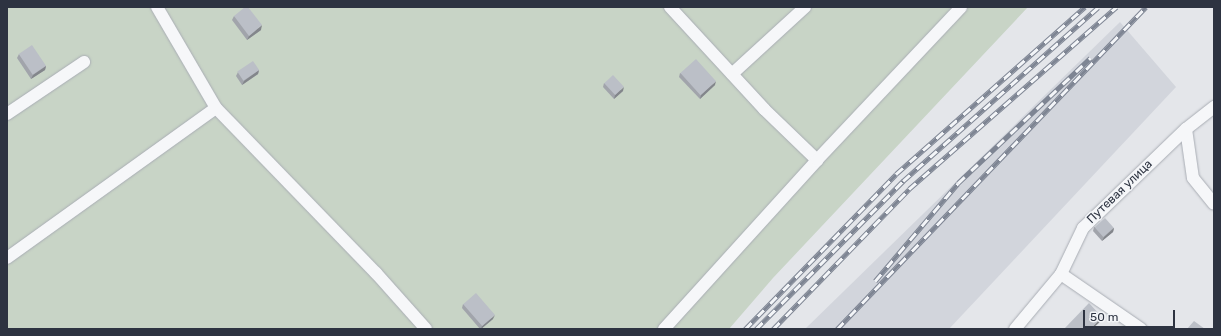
<!DOCTYPE html>
<meta charset="utf-8">
<style>
body{margin:0}
#map{position:relative;width:1221px;height:336px;overflow:hidden;background:#e4e6ea;font-family:Rubik,sans-serif}
div>[style]{position:absolute}
.built>*{inset:0;background:#d2d5dc}
.green>*{inset:0;background:#c8d4c6}
.roads{filter:drop-shadow(0 0 1px #a9adb4) drop-shadow(0 0 1px #a9adb4)}
.minor>*{height:12px;margin:-6px;padding:0 6px;transform-origin:6px;border-radius:6px;background:#f6f7f9}
.rail>*{height:4.5px;margin-top:-2.25px;transform-origin:0;background:repeating-linear-gradient(90deg,#f3f5f8 0 9px,#7e8593 0 18px);box-sizing:border-box;border-block:1px solid #7e8593}
.wall>*{inset:0;background:#a1a4ab}
.shaded-wall>*{inset:0;background:#83868b}
.building>*{inset:0;background:#bbbfc7;transform-origin:0 0}
span{translate:-50% -50%;white-space:nowrap;text-align:center;line-height:1.15;-webkit-text-stroke:3px #f3f5f8;paint-order:stroke}
.street-label{font-size:12px;color:#2d3341}
.frame{position:absolute;inset:0;border:8px solid #2d3341;pointer-events:none}
.scale{position:absolute;left:1083px;top:310px;width:92px;height:18px;box-sizing:border-box;border:2px solid #2d3341;border-top:0;padding-left:5px;font-size:12px;line-height:14px;white-space:nowrap;color:#2d3341;-webkit-text-stroke:3px #f3f5f8;paint-order:stroke}
</style>
<div id="map">
<div class="built">
<div style="clip-path:polygon(1120px 22px,1176px 87px,949px 329px,805px 329px)"></div>
</div>
<div class="green">
<div style="clip-path:polygon(7px 7px,1028px 7px,773px 278px,729px 329px,7px 329px)"></div>
</div>
<div class="roads">
<div class="minor">
<div style="left:157px;top:7px;width:117px;rotate:59.7deg"></div>
<div style="left:216px;top:108px;width:230px;rotate:45.9deg"></div>
<div style="left:376px;top:273px;width:75px;rotate:48.2deg"></div>
<div style="left:670px;top:7px;width:139px;rotate:47.3deg"></div>
<div style="left:764px;top:109px;width:74px;rotate:43.9deg"></div>
<div style="left:732px;top:74px;width:99px;rotate:-42.5deg"></div>
<div style="left:7px;top:114px;width:93px;rotate:-34deg"></div>
<div style="left:1186px;top:129px;width:49px;rotate:81.9deg"></div>
<div style="left:1193px;top:178px;width:33px;rotate:51deg"></div>
<div style="left:7px;top:258px;width:257px;rotate:-35.7deg"></div>
<div style="left:1061px;top:274px;width:97px;rotate:34.5deg"></div>
<div style="left:664px;top:329px;width:228px;rotate:-47.8deg"></div>
<div style="left:817px;top:160px;width:210px;rotate:-46.7deg"></div>
<div style="left:1015px;top:329px;width:72px;rotate:-50.1deg"></div>
<div style="left:1061px;top:274px;width:51px;rotate:-64.4deg"></div>
<div style="left:1083px;top:228px;width:143px;rotate:-43.9deg"></div>
<div style="left:1186px;top:129px;width:36px;rotate:-38deg"></div>
</div>
</div>
<div class="rail">
<div style="left:875px;top:281px;width:128px;rotate:-49.7deg"></div>
<div style="left:958px;top:183px;width:182px;rotate:-43.4deg"></div>
<div style="left:745px;top:329px;width:216px;rotate:-45.7deg"></div>
<div style="left:896px;top:174px;width:252px;rotate:-41.5deg"></div>
<div style="left:756px;top:329px;width:209px;rotate:-45.2deg"></div>
<div style="left:903px;top:181px;width:261px;rotate:-41.7deg"></div>
<div style="left:773px;top:329px;width:195px;rotate:-45.8deg"></div>
<div style="left:909px;top:189px;width:276px;rotate:-41.3deg"></div>
<div style="left:837px;top:329px;width:446px;rotate:-46.2deg"></div>
</div>
<div class="wall">
<div style="clip-path:polygon(234px 16px,261px 30px,247px 40px,232px 20px)"></div>
<div style="clip-path:polygon(19px 54px,46px 66px,45px 70px,31px 79px,17px 58px)"></div>
<div style="clip-path:polygon(259px 70px,258px 74px,242px 85px,236px 76px,238px 72px)"></div>
<div style="clip-path:polygon(680px 73px,715px 85px,700px 99px,679px 77px)"></div>
<div style="clip-path:polygon(604px 83px,623px 91px,614px 99px,603px 87px)"></div>
<div style="clip-path:polygon(1094px 227px,1114px 228px,1113px 232px,1102px 241px,1093px 231px)"></div>
<div style="clip-path:polygon(463px 304px,493px 319px,481px 329px,480px 329px,462px 308px)"></div>
</div>
<div class="shaded-wall">
<div style="clip-path:polygon(262px 25px,261px 30px,247px 40px,249px 36px)"></div>
<div style="clip-path:polygon(46px 66px,45px 70px,31px 79px,33px 75px)"></div>
<div style="clip-path:polygon(259px 70px,258px 74px,242px 85px,244px 81px)"></div>
<div style="clip-path:polygon(716px 81px,715px 85px,700px 99px,701px 95px)"></div>
<div style="clip-path:polygon(624px 87px,623px 91px,614px 99px,615px 95px)"></div>
<div style="clip-path:polygon(1114px 228px,1113px 232px,1102px 241px,1104px 237px)"></div>
<div style="clip-path:polygon(495px 315px,493px 319px,481px 329px,482px 326px)"></div>
<div style="clip-path:polygon(1102px 317px,1101px 321px,1092px 329px,1090px 329px)"></div>
</div>
<div class="building">
<div style="clip-path:polygon(245px 7px,248px 7px,262px 25px,249px 36px,234px 16px)"></div>
<div style="left:32px;top:45px;width:25px;height:16px;rotate:56deg"></div>
<div style="left:696px;top:59px;width:30px;height:21px;rotate:48deg"></div>
<div style="left:253px;top:61px;width:11px;height:19px;rotate:56deg"></div>
<div style="left:613px;top:75px;width:16px;height:12px;rotate:47deg"></div>
<div style="left:1105px;top:218px;width:13px;height:14px;rotate:48deg"></div>
<div style="left:476px;top:293px;width:29px;height:17px;rotate:49deg"></div>
<div style="clip-path:polygon(1089px 303px,1102px 317px,1090px 329px,1064px 329px)"></div>
<div style="clip-path:polygon(1194px 321px,1205px 329px,1187px 329px)"></div>
</div>
<div class="street-label">
<span style="left:1120px;top:192px;rotate:-44deg">Путевая улица</span>
</div>
<div class="frame"></div>
<div class="scale">50 m</div>
</div>
